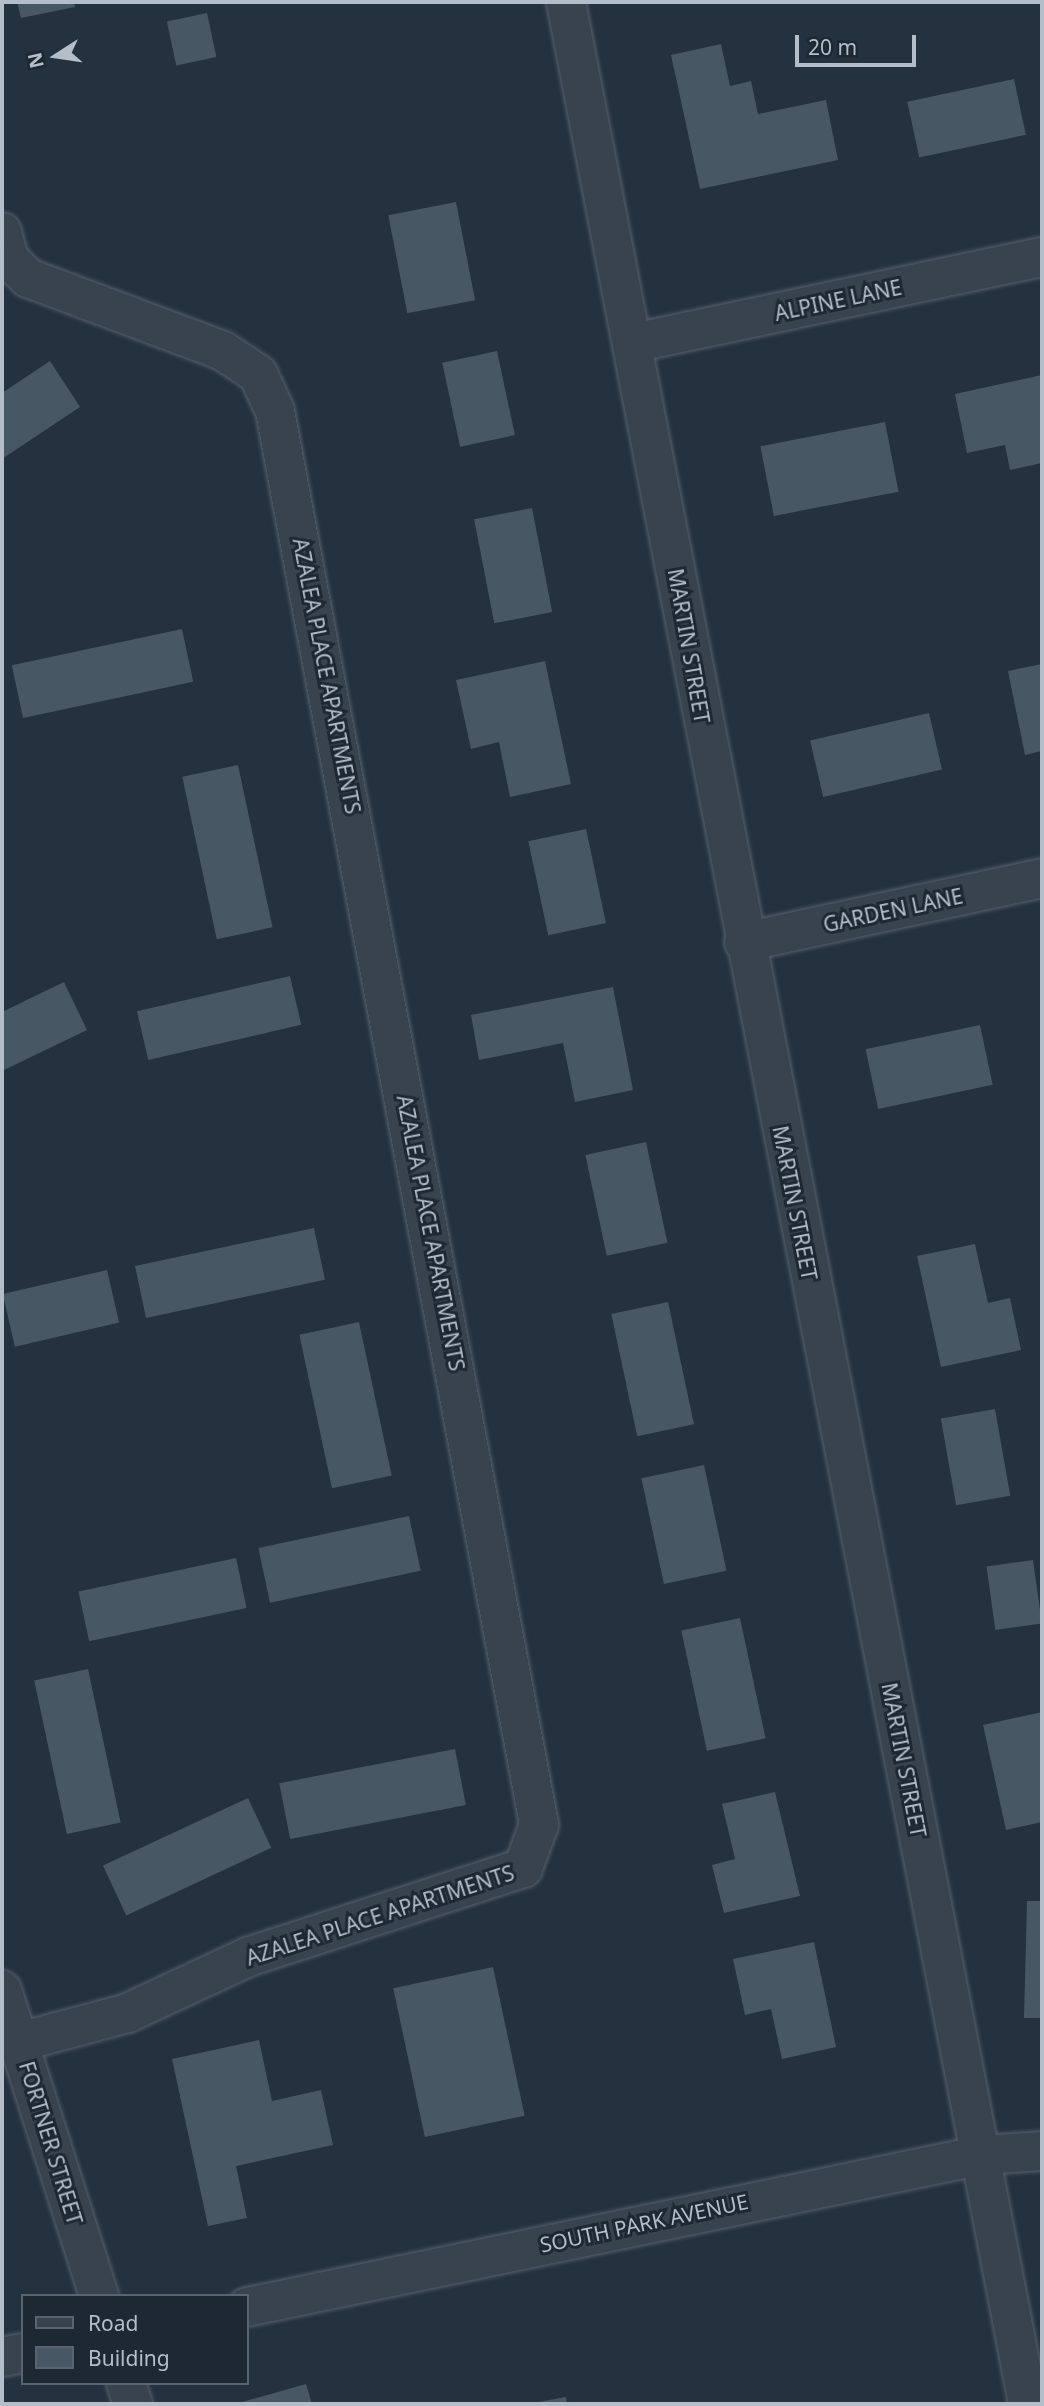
<!DOCTYPE html>
<style>
body{margin:0}
#map{position:relative;width:1044px;height:2406px;overflow:hidden;background:#24313e;font-family:"Noto Sans",sans-serif}
div>[style]{position:absolute}
.building>*{inset:0;background:#485764;transform-origin:0 0}
.roads{filter:drop-shadow(0 0 2px #56616c) drop-shadow(0 0 2px #56616c)}
.minor>*{height:38px;margin:-19px;padding:0 19px;transform-origin:19px;border-radius:19px;background:#38434e}
span{translate:-50% -50%;white-space:nowrap;text-align:center;line-height:1.15;-webkit-text-stroke:6px #1d2833;paint-order:stroke}
.street-label{font-size:21px;color:#b4bec9}
.frame{position:absolute;inset:0;border:4px solid #b4bec9;pointer-events:none}
.legend{position:absolute;left:21px;top:2294px;width:228px;height:91px;box-sizing:border-box;background:#1d2833;border:2px solid #59646f;margin:0;padding:9px 12px;list-style:none;font-size:21px;color:#b4bec9}
.legend li{display:flex;align-items:center;gap:14px;height:35px}
.legend b{width:35px;border:2px solid #59646f}
.north{position:absolute;left:21px;top:21px;width:70px;height:70px;-webkit-text-stroke:5px #1d2833;paint-order:stroke;rotate:258deg;font-size:19px;font-weight:700;line-height:28px;text-align:center;color:#b4bec9}
.north::after{content:'';display:block;margin:auto;width:24px;height:32px;background:#b4bec9;clip-path:polygon(50% 0,100% 100%,50% 72%,0 100%)}
.scale{position:absolute;left:795px;top:35px;width:121px;height:32px;box-sizing:border-box;border:4px solid #b4bec9;border-top:0;padding-left:9px;font-size:21px;line-height:24px;white-space:nowrap;color:#b4bec9;-webkit-text-stroke:5px #1d2833;paint-order:stroke}
</style>
<div id="map">
<div class="building">
<div style="clip-path:polygon(17px 2px,74px 2px,75px 7px,21px 18px)"></div>
<div style="left:207px;top:13px;width:45px;height:41px;rotate:78deg"></div>
<div style="clip-path:polygon(721px 44px,730px 86px,751px 81px,758px 114px,826px 100px,838px 160px,700px 189px,671px 55px)"></div>
<div style="left:1014px;top:79px;width:57px;height:109px;rotate:78deg"></div>
<div style="left:456px;top:202px;width:100px;height:69px;rotate:79deg"></div>
<div style="left:497px;top:351px;width:86px;height:56px;rotate:78deg"></div>
<div style="clip-path:polygon(50px 361px,80px 407px,2px 459px,2px 393px)"></div>
<div style="clip-path:polygon(1042px 375px,1042px 463px,1010px 470px,1005px 445px,967px 453px,955px 394px)"></div>
<div style="left:885px;top:422px;width:71px;height:127px;rotate:79deg"></div>
<div style="left:532px;top:508px;width:106px;height:59px;rotate:79deg"></div>
<div style="left:182px;top:629px;width:54px;height:174px;rotate:78deg"></div>
<div style="clip-path:polygon(545px 661px,571px 784px,510px 797px,499px 742px,471px 749px,456px 680px)"></div>
<div style="clip-path:polygon(1042px 664px,1042px 751px,1025px 755px,1008px 671px)"></div>
<div style="left:929px;top:713px;width:58px;height:122px;rotate:77deg"></div>
<div style="left:238px;top:765px;width:166px;height:57px;rotate:78deg"></div>
<div style="left:586px;top:829px;width:96px;height:59px;rotate:78deg"></div>
<div style="left:290px;top:976px;width:50px;height:157px;rotate:77deg"></div>
<div style="clip-path:polygon(64px 982px,87px 1030px,2px 1071px,2px 1012px)"></div>
<div style="clip-path:polygon(613px 987px,633px 1090px,575px 1102px,563px 1043px,479px 1060px,471px 1015px)"></div>
<div style="left:980px;top:1025px;width:61px;height:117px;rotate:78deg"></div>
<div style="left:646px;top:1142px;width:103px;height:62px;rotate:78deg"></div>
<div style="left:314px;top:1228px;width:53px;height:183px;rotate:78deg"></div>
<div style="clip-path:polygon(975px 1244px,988px 1303px,1010px 1298px,1021px 1350px,941px 1367px,917px 1256px)"></div>
<div style="left:107px;top:1270px;width:54px;height:107px;rotate:77deg"></div>
<div style="left:668px;top:1302px;width:125px;height:58px;rotate:78deg"></div>
<div style="left:359px;top:1322px;width:157px;height:61px;rotate:78deg"></div>
<div style="left:995px;top:1409px;width:88px;height:55px;rotate:80deg"></div>
<div style="left:704px;top:1465px;width:108px;height:64px;rotate:78deg"></div>
<div style="left:409px;top:1516px;width:56px;height:154px;rotate:78deg"></div>
<div style="left:236px;top:1558px;width:51px;height:161px;rotate:78deg"></div>
<div style="left:1033px;top:1560px;width:64px;height:47px;rotate:82deg"></div>
<div style="left:740px;top:1618px;width:123px;height:60px;rotate:78deg"></div>
<div style="left:88px;top:1669px;width:157px;height:55px;rotate:78deg"></div>
<div style="clip-path:polygon(1042px 1712px,1042px 1822px,1006px 1830px,983px 1725px)"></div>
<div style="left:455px;top:1749px;width:57px;height:179px;rotate:79deg"></div>
<div style="clip-path:polygon(775px 1792px,800px 1896px,724px 1913px,712px 1865px,735px 1859px,722px 1804px)"></div>
<div style="left:248px;top:1798px;width:55px;height:160px;rotate:65deg"></div>
<div style="clip-path:polygon(1027px 1901px,1042px 1901px,1042px 2018px,1024px 2018px)"></div>
<div style="clip-path:polygon(814px 1942px,836px 2047px,782px 2059px,771px 2009px,745px 2015px,733px 1959px)"></div>
<div style="left:493px;top:1967px;width:152px;height:102px;rotate:78deg"></div>
<div style="clip-path:polygon(259px 2040px,272px 2101px,321px 2090px,333px 2145px,236px 2166px,247px 2218px,208px 2226px,172px 2059px)"></div>
<div style="clip-path:polygon(306px 2384px,312px 2404px,243px 2404px,242px 2402px)"></div>
<div style="clip-path:polygon(566px 2397px,567px 2404px,534px 2404px,533px 2403px)"></div>
</div>
<div class="roads">
<div class="minor">
<div style="left:566px;top:2px;width:2446px;rotate:79.11deg"></div>
<div style="left:2px;top:232px;width:28px;rotate:75deg"></div>
<div style="left:9px;top:259px;width:27px;rotate:45deg"></div>
<div style="left:28px;top:278px;width:208px;rotate:20.5deg"></div>
<div style="left:223px;top:351px;width:42px;rotate:33.3deg"></div>
<div style="left:258px;top:374px;width:41px;rotate:65.3deg"></div>
<div style="left:275px;top:411px;width:1438px;rotate:79.42deg"></div>
<div style="left:539px;top:1825px;width:46px;rotate:110.4deg"></div>
<div style="left:523px;top:1868px;width:287px;rotate:162.1deg"></div>
<div style="left:250px;top:1956px;width:135px;rotate:155deg"></div>
<div style="left:128px;top:2013px;width:113px;rotate:165.1deg"></div>
<div style="left:633px;top:343px;width:418px;rotate:-11.9deg"></div>
<div style="left:744px;top:942px;width:305px;rotate:-12.1deg"></div>
<div style="left:2px;top:1990px;width:321px;rotate:72.4deg"></div>
<div style="left:247px;top:2307px;width:751px;rotate:-11.68deg"></div>
<div style="left:982px;top:2155px;width:60px;rotate:-3.8deg"></div>
<div style="left:2px;top:2357px;width:21px;rotate:-11deg"></div>
<div style="left:126px;top:2383px;width:22px;rotate:72deg"></div>
</div>
</div>
<div class="street-label">
<span style="left:838px;top:300px;rotate:-12deg">ALPINE LANE</span>
<span style="left:689px;top:646px;rotate:80deg">MARTIN STREET</span>
<span style="left:327px;top:676px;rotate:79deg">AZALEA PLACE APARTMENTS</span>
<span style="left:893px;top:910px;rotate:-12deg">GARDEN LANE</span>
<span style="left:795px;top:1203px;rotate:79deg">MARTIN STREET</span>
<span style="left:431px;top:1233px;rotate:79deg">AZALEA PLACE APARTMENTS</span>
<span style="left:904px;top:1760px;rotate:79deg">MARTIN STREET</span>
<span style="left:380px;top:1915px;rotate:-18deg">AZALEA PLACE APARTMENTS</span>
<span style="left:51px;top:2143px;rotate:73deg">FORTNER STREET</span>
<span style="left:644px;top:2223px;rotate:-12deg">SOUTH PARK AVENUE</span>
</div>
<div class="frame"></div>
<ul class="legend">
<li><b style="height:9px;background:#38434e"></b>Road</li>
<li><b style="height:19px;background:#485764"></b>Building</li>
</ul>
<div class="north">N</div>
<div class="scale">20 m</div>
</div>
